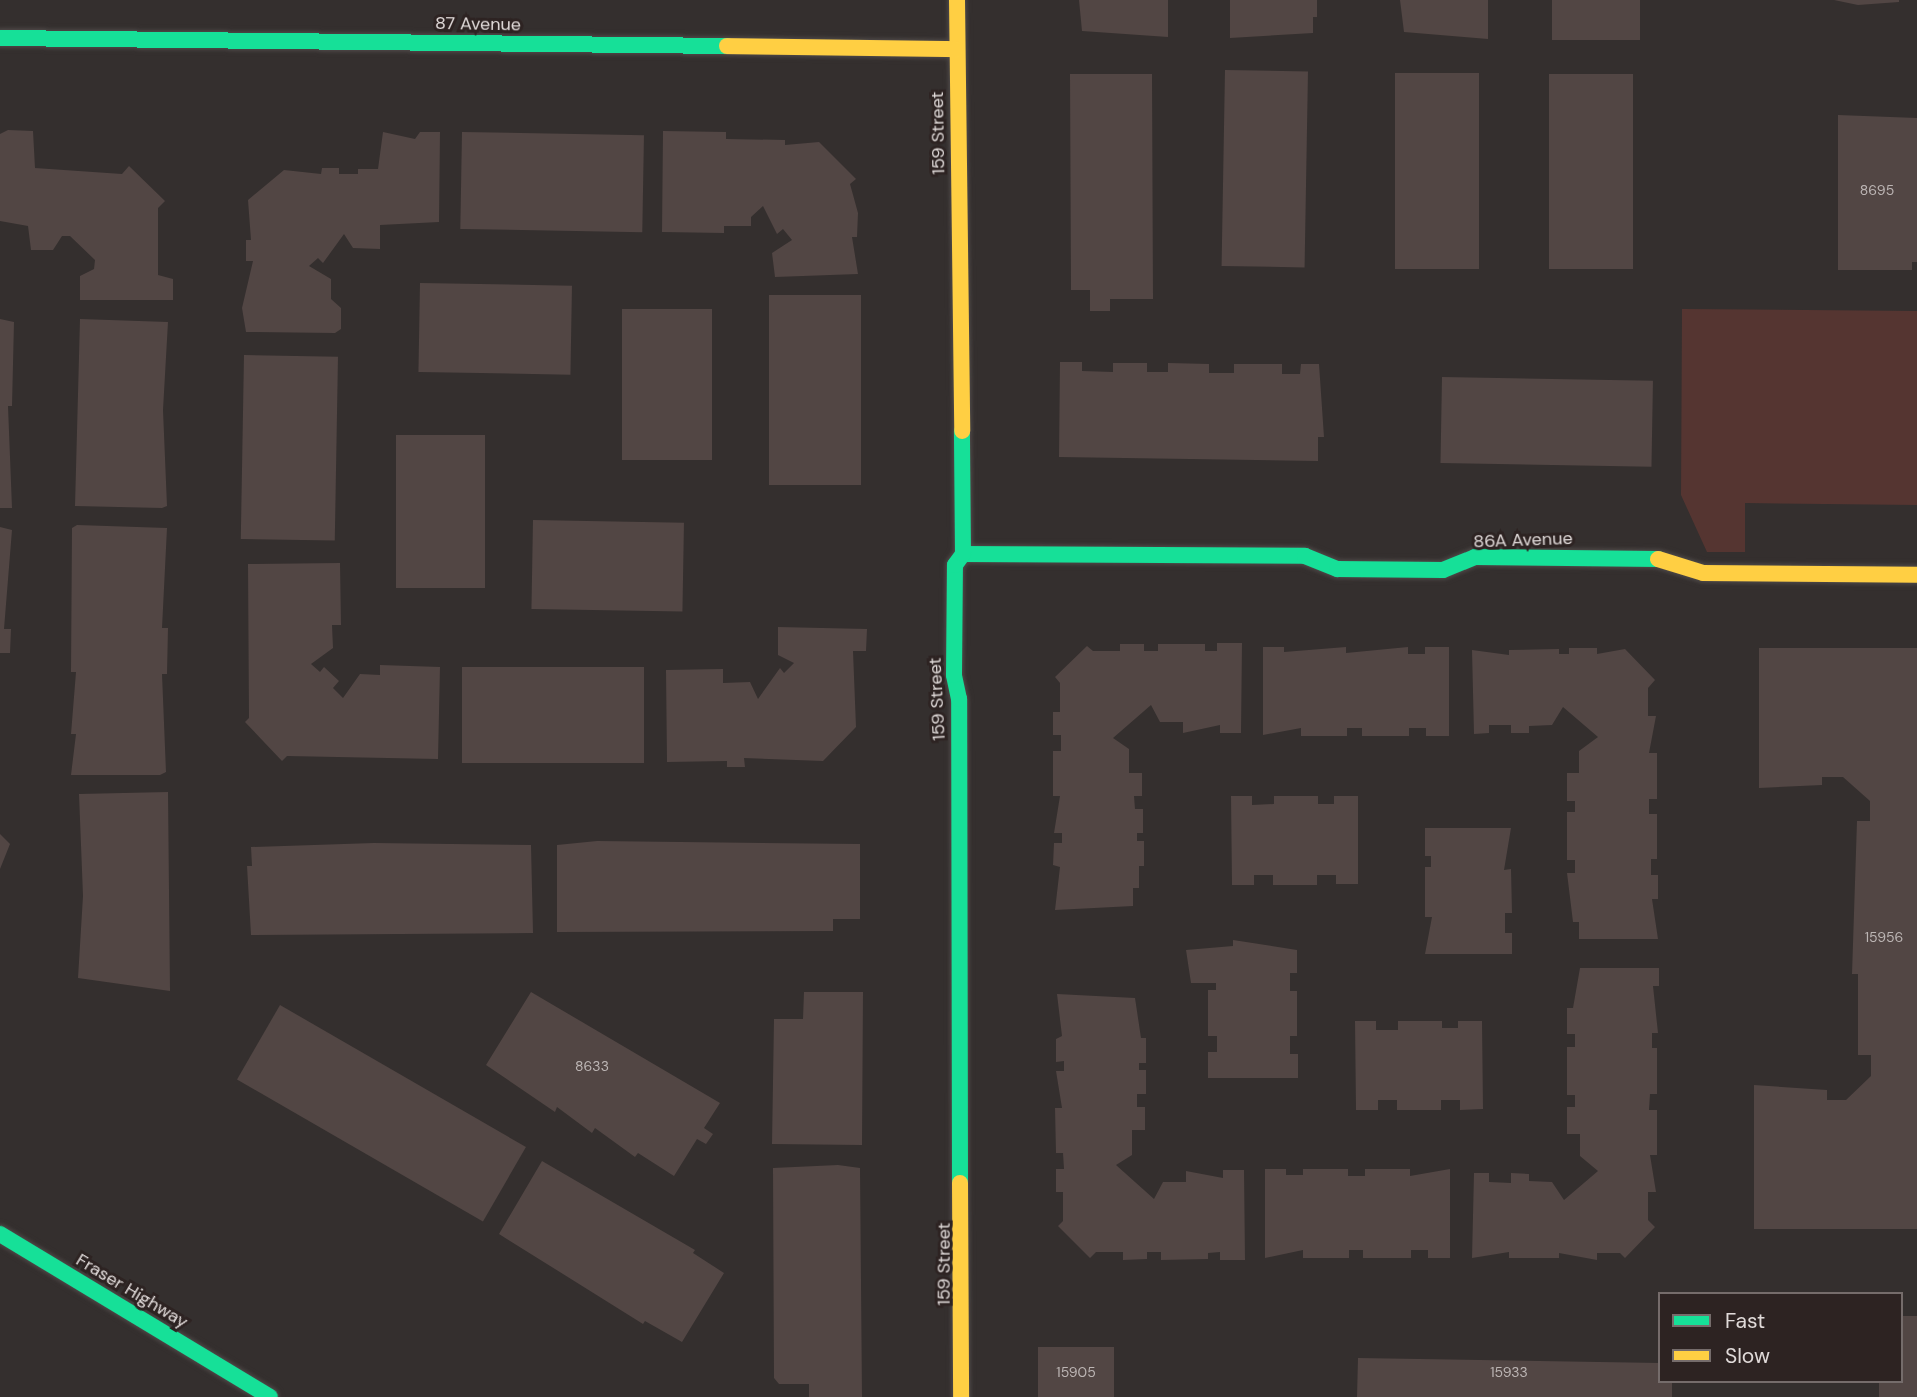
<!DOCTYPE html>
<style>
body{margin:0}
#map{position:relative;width:1917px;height:1397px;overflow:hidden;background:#342f2e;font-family:"DM Sans",sans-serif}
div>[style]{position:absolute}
.green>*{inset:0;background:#553531}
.building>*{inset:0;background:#524644;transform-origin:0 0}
.roads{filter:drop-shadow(0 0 2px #4f4a49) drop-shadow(0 0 2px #4f4a49)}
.fast>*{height:16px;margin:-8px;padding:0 8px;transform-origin:8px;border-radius:8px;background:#16e098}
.slow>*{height:16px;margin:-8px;padding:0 8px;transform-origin:8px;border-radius:8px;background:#ffcf43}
span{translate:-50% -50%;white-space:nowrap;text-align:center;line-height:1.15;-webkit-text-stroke:6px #2d2322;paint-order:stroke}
.number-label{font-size:14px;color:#bcb5b4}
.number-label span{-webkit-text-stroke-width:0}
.street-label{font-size:18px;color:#e0dad9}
.legend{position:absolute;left:1658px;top:1292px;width:245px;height:91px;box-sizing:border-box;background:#2d2322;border:2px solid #756c6b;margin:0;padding:9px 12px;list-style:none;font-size:21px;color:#e0dad9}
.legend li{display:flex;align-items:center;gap:14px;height:35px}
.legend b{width:35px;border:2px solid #756c6b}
</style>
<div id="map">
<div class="green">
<div style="clip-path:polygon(1682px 309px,1917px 311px,1917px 505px,1745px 503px,1745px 552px,1707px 552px,1681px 495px)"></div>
</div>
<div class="building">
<div style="clip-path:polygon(1079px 0,1168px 0,1168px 37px,1082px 31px)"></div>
<div style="clip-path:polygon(1230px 0,1317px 0,1317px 17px,1313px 17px,1313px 33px,1230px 38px)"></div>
<div style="clip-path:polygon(1400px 0,1488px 0,1488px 39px,1404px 32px)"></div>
<div style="left:1552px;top:0;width:88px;height:40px"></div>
<div style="clip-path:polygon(1834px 0,1899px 0,1899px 2px,1858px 5px)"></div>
<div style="left:1225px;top:70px;width:83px;height:196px;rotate:1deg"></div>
<div style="left:1395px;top:73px;width:84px;height:196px"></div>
<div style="clip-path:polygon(1070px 74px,1152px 74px,1153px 299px,1110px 299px,1110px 311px,1090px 311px,1090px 290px,1071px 290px)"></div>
<div style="left:1549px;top:74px;width:84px;height:195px"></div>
<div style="clip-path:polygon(1838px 115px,1917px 118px,1917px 262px,1912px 262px,1912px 270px,1838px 270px)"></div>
<div style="clip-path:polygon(8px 130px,33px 131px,35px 168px,122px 174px,129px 166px,165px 201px,158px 208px,158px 275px,173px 279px,173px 300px,80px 300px,80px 276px,94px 269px,95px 260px,70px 236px,62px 236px,53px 250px,31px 250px,28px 226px,0 221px,0 134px)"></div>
<div style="clip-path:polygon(663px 131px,726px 132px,726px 139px,785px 140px,785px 145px,819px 142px,856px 179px,850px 184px,858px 213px,857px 237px,852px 237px,858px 274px,775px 277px,772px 253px,792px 240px,783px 229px,777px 234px,763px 206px,751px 217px,751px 226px,724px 226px,724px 233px,662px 232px)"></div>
<div style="clip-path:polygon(383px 132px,415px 139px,420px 132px,440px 132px,439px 222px,380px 225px,380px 249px,353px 248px,344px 234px,323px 263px,318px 258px,309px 266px,331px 279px,331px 299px,341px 308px,341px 329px,335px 333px,246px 332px,242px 308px,253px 261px,246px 261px,246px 240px,251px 240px,248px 200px,284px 170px,321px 174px,322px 168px,339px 168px,339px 174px,358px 174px,358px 169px,378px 169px)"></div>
<div style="left:462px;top:132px;width:182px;height:97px;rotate:1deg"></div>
<div style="left:420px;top:283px;width:152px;height:89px;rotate:1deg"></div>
<div style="left:769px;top:295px;width:92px;height:190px"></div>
<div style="left:622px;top:309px;width:90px;height:151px"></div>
<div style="clip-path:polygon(0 319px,14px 322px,12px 406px,8px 406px,12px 508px,0 508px)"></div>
<div style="clip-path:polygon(80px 319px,168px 322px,163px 410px,167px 506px,162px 508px,75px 506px)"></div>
<div style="left:244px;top:355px;width:94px;height:184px;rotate:1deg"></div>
<div style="clip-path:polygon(1060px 362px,1082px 362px,1082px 371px,1113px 372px,1113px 363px,1147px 363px,1147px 372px,1168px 372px,1168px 363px,1209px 364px,1209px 373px,1234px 373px,1234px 364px,1282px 364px,1282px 374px,1300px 374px,1301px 364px,1319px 364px,1324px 437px,1318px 437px,1318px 461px,1059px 457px)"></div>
<div style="left:1442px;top:377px;width:211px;height:86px;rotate:1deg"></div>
<div style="left:396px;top:435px;width:89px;height:153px"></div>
<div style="left:533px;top:520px;width:151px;height:89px;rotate:1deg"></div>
<div style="clip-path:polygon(77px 525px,167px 528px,162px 628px,168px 628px,167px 674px,162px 674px,166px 772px,160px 775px,71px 775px,76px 734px,71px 734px,76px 672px,71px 672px,72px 528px)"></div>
<div style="clip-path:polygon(0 527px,12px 530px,4px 629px,11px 629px,10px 653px,0 653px)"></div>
<div style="clip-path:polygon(340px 563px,341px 625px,332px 625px,333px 648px,311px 664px,320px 672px,324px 667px,339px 681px,333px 688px,343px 698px,360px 674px,380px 675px,380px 665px,440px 667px,438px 759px,287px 756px,282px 761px,245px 722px,249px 718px,248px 564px)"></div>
<div style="clip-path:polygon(778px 627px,867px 629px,866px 651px,853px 651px,856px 727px,823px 761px,744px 758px,745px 767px,727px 767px,727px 761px,667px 762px,666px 670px,723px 669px,723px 683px,750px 682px,758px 699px,780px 668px,784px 673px,794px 663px,778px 655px)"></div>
<div style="clip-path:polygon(1217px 643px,1242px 643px,1241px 733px,1220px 733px,1220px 725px,1183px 733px,1183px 722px,1160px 722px,1151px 705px,1113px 738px,1129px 749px,1129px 773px,1142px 773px,1142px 796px,1134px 796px,1135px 809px,1143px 809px,1143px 833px,1137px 833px,1137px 841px,1144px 841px,1144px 866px,1139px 866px,1139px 888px,1133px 888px,1133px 906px,1055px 910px,1060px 867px,1053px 865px,1054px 843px,1062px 843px,1062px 833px,1054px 833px,1060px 796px,1053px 796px,1053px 751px,1061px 751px,1061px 735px,1053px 735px,1053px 712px,1060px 712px,1060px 683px,1055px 677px,1087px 646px,1093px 651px,1120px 651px,1120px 644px,1144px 644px,1144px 651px,1158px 651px,1158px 644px,1205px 644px,1205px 651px,1217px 651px)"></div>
<div style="clip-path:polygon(1263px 647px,1284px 647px,1284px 652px,1346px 647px,1346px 653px,1408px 647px,1408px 654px,1425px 654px,1425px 647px,1449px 647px,1449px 736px,1426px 736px,1426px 728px,1409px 728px,1409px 736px,1362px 736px,1362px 728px,1347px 728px,1347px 736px,1301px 736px,1301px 728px,1263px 735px)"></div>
<div style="clip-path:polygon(1569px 648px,1597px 648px,1597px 654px,1625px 649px,1655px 680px,1648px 688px,1648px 716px,1656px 716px,1649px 753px,1657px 753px,1657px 799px,1649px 799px,1649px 814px,1657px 814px,1657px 859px,1651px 859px,1651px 875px,1658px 875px,1658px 899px,1652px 899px,1658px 939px,1579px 939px,1579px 922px,1573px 922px,1567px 873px,1575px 873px,1575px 860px,1567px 860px,1567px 812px,1575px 812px,1575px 801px,1567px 801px,1567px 773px,1579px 773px,1579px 751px,1598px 737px,1563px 707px,1552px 725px,1529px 726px,1529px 733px,1511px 733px,1511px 725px,1489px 725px,1489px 733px,1474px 734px,1472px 650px,1509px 655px,1509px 650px,1559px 649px,1559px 654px,1569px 654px)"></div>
<div style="clip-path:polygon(1759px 648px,1917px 648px,1917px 1229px,1754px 1229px,1754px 1085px,1827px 1090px,1827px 1100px,1846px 1100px,1871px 1076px,1871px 1055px,1858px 1055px,1858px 974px,1852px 974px,1857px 821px,1870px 821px,1870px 801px,1843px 777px,1822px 777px,1822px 785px,1759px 788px)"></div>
<div style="left:462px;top:667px;width:182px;height:96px"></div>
<div style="clip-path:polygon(168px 792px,170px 991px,78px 978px,83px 896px,79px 794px)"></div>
<div style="clip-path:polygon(1231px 796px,1252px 796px,1252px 805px,1274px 804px,1274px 796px,1318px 796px,1318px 804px,1334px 804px,1334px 796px,1358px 796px,1358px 884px,1336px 884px,1336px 875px,1317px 875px,1317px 885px,1273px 885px,1273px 875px,1254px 875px,1254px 885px,1232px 885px)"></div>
<div style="clip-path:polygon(1425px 828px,1511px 828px,1504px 870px,1511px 869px,1512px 913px,1505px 913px,1505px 933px,1512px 933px,1512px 954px,1425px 954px,1432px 917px,1425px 917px,1425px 867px,1431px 867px,1431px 856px,1425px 856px)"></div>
<div style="clip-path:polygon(0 834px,10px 844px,0 869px)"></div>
<div style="clip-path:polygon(597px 841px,860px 844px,860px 919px,833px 919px,833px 931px,557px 932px,557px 845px)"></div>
<div style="clip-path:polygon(374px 843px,531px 845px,533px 933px,251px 935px,247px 866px,252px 866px,251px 847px)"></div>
<div style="clip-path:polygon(1233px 940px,1297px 950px,1297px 973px,1290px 973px,1290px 991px,1297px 991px,1297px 1036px,1290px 1036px,1290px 1054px,1298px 1054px,1298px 1078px,1208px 1078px,1208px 1052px,1217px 1052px,1217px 1036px,1208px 1036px,1208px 990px,1216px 990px,1216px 983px,1191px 983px,1186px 950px,1233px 946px)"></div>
<div style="clip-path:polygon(1580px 968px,1659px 968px,1659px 986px,1653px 986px,1658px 1033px,1652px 1033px,1652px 1048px,1657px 1048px,1657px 1094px,1650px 1094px,1649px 1110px,1657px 1110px,1657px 1155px,1650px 1155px,1656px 1192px,1648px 1192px,1648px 1220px,1655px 1227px,1625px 1258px,1620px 1253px,1597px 1253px,1597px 1260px,1559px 1253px,1559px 1258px,1509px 1258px,1509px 1252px,1472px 1258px,1474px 1173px,1489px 1173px,1489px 1182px,1511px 1183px,1511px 1173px,1529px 1174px,1529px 1181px,1552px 1182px,1564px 1200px,1598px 1171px,1580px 1156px,1580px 1134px,1567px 1134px,1567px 1107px,1575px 1107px,1575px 1095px,1567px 1095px,1567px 1047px,1575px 1047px,1575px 1034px,1567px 1034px,1567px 1008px,1573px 1008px)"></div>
<div style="clip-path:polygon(531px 992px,720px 1103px,704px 1128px,713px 1134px,706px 1144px,697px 1139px,674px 1176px,638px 1153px,635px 1157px,595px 1128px,592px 1133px,557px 1107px,555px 1112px,486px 1065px)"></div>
<div style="clip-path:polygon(804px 992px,863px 992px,862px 1145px,772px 1144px,774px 1019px,803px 1019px)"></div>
<div style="clip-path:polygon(1057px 994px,1135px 998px,1141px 1038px,1146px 1038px,1146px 1063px,1139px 1063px,1139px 1070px,1146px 1070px,1146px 1094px,1137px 1094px,1137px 1107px,1145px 1107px,1145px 1130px,1132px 1130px,1132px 1155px,1116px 1165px,1154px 1199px,1163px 1182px,1186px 1182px,1186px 1171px,1223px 1178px,1223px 1170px,1244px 1170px,1245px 1260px,1220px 1260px,1220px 1252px,1208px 1253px,1208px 1259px,1161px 1260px,1161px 1252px,1147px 1252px,1147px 1259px,1123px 1260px,1123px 1252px,1096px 1252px,1090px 1258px,1058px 1226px,1063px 1221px,1063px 1192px,1056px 1192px,1056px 1169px,1064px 1169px,1063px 1153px,1056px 1153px,1055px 1108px,1062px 1108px,1056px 1071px,1064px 1071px,1064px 1061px,1056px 1062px,1056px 1039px,1062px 1036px)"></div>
<div style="left:280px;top:1005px;width:284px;height:86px;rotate:30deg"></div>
<div style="clip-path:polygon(1355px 1021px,1376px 1021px,1376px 1030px,1398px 1030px,1398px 1021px,1442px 1021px,1442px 1028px,1458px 1028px,1458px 1021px,1482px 1021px,1483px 1109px,1460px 1110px,1460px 1100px,1441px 1100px,1441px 1110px,1397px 1110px,1397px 1100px,1378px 1100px,1378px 1110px,1356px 1110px)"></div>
<div style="clip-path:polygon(542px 1161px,695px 1250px,693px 1253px,724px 1273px,682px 1342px,645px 1321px,643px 1324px,499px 1234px)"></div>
<div style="clip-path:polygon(838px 1165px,860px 1168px,862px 1397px,809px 1397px,809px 1384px,779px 1384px,774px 1378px,773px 1168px)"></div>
<div style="clip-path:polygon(1265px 1169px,1286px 1169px,1286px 1175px,1303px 1175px,1303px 1169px,1348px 1169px,1348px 1176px,1365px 1176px,1365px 1169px,1410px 1169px,1410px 1176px,1450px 1169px,1450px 1258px,1428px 1258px,1428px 1250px,1411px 1250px,1411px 1258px,1363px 1258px,1363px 1250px,1349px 1250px,1349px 1258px,1303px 1258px,1303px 1250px,1265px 1258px)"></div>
<div style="clip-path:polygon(1901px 1316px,1917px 1316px,1917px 1397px,1879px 1397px,1879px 1381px,1901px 1381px)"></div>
<div style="left:1038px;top:1347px;width:76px;height:50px"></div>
<div style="clip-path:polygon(1358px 1358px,1660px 1363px,1660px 1381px,1672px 1381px,1672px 1397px,1357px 1397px)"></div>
</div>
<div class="roads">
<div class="fast">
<div style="left:0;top:38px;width:727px;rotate:0.63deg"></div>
<div style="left:963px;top:554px;width:342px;rotate:0.3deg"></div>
<div style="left:1305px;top:556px;width:35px;rotate:22deg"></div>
<div style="left:1337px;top:569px;width:106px;rotate:0.5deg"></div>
<div style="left:1443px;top:570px;width:35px;rotate:-22deg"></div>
<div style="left:1475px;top:557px;width:183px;rotate:0.6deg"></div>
<div style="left:960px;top:1183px;width:484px;rotate:-90.1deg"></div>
<div style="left:959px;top:699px;width:25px;rotate:-102deg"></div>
<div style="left:954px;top:675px;width:110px;rotate:-89.5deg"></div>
<div style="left:955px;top:565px;width:14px;rotate:-54deg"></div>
<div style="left:963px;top:554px;width:123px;rotate:-90.5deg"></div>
<div style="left:0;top:1234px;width:315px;rotate:31.1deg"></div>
</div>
<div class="slow">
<div style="left:957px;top:0;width:431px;rotate:89.3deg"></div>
<div style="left:727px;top:46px;width:229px;rotate:0.8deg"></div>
<div style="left:1658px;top:559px;width:47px;rotate:17.3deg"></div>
<div style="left:1703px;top:573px;width:214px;rotate:0.5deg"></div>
<div style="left:960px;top:1183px;width:214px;rotate:89.7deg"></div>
</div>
</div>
<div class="number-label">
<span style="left:1877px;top:190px">8695</span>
<span style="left:1884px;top:937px">15956</span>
<span style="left:592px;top:1066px">8633</span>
<span style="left:1076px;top:1372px">15905</span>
<span style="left:1509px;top:1372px">15933</span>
</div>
<div class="street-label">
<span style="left:478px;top:24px;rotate:1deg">87 Avenue</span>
<span style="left:938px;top:133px;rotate:-91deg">159 Street</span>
<span style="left:1523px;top:540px;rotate:-2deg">86A Avenue</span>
<span style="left:937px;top:699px;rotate:-93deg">159 Street</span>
<span style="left:944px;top:1264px;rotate:-90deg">159 Street</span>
<span style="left:132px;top:1291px;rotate:31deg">Fraser Highway</span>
</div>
<ul class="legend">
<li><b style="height:9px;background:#16e098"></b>Fast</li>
<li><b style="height:9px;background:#ffcf43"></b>Slow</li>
</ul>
</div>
